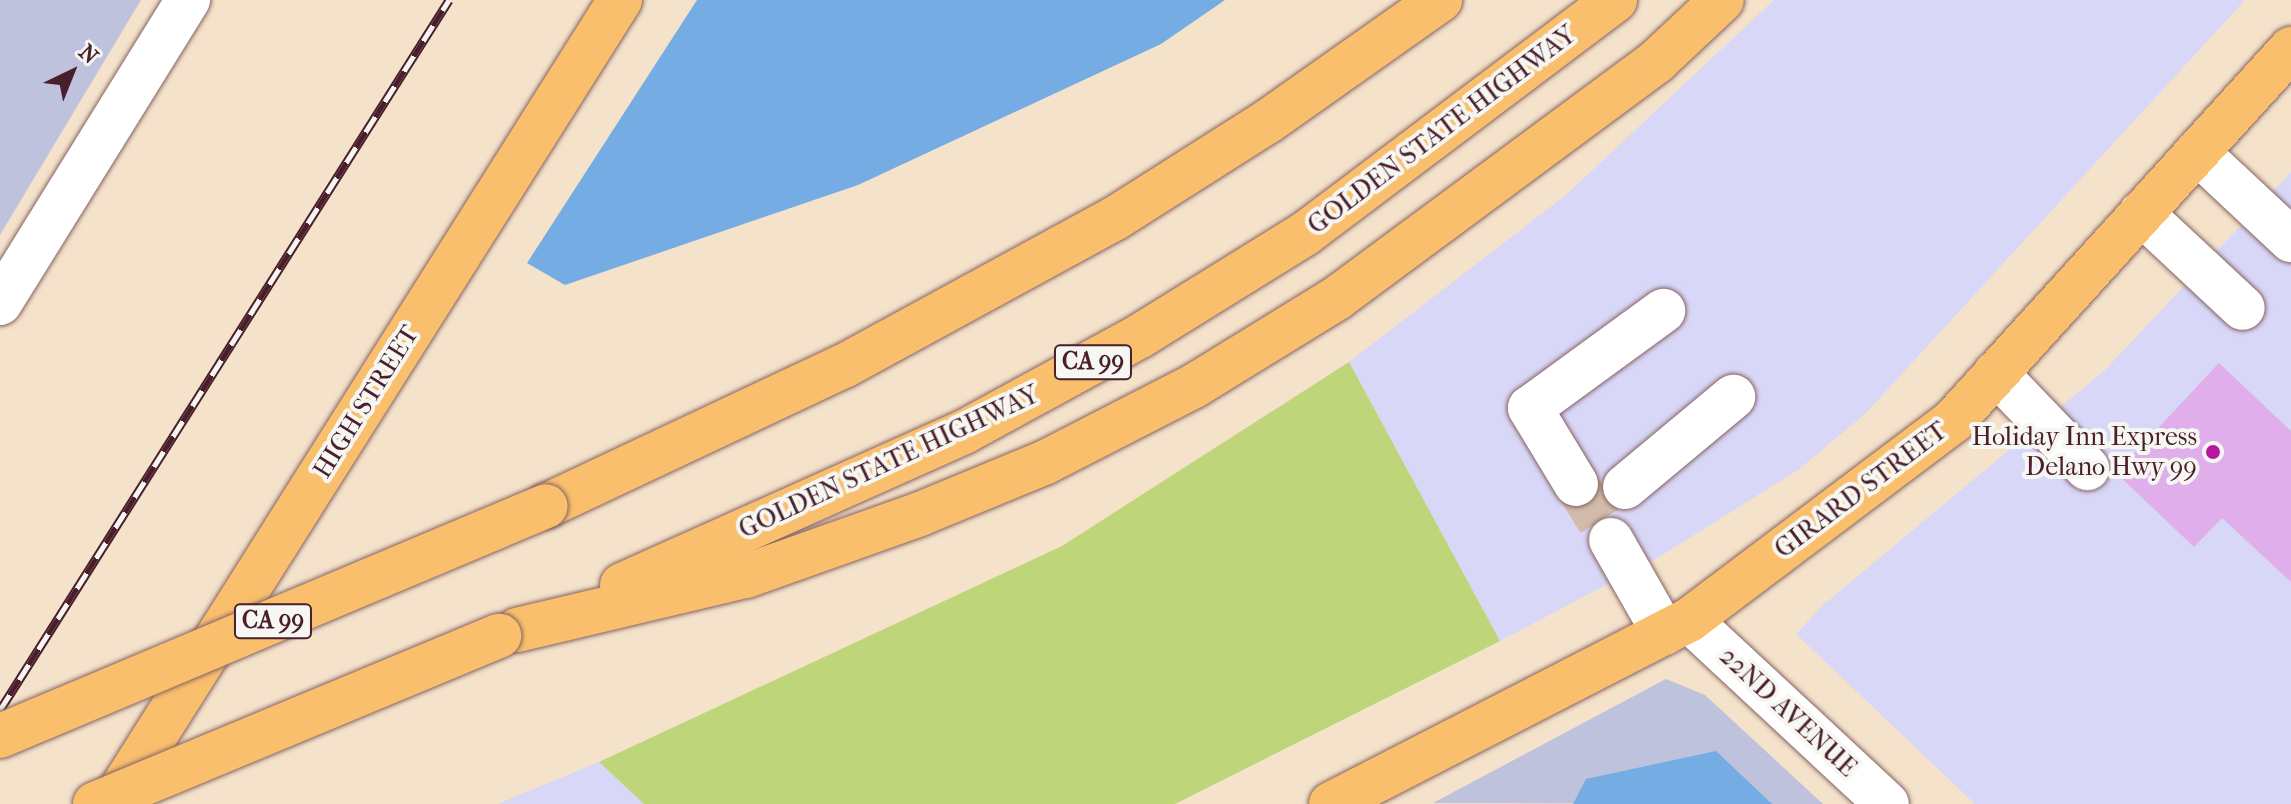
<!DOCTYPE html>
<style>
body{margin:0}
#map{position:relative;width:2291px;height:804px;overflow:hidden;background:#f4e2ca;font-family:"IM FELL French Canon",serif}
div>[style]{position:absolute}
.built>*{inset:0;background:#d8d7f8}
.industrial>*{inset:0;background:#bfc2dd}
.green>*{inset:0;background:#bfd579}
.water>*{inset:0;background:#74ace3}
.building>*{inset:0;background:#e0aeeb}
.minor-tunnel>*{height:44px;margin-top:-22px;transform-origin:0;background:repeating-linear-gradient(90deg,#d2bbaa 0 44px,transparent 0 66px)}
.roads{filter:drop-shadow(0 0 2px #866363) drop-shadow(0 0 2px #866363)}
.minor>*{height:44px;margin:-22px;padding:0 22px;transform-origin:22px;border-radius:22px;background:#fff}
.major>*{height:44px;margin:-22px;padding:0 22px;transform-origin:22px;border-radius:22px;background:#f9bf6d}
.highway>*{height:44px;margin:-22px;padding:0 22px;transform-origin:22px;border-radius:22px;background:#f9bf6d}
.rail>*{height:9px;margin-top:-4.5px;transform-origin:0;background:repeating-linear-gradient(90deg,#f6f6f2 0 18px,#4a1f2b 0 36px);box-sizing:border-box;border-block:2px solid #4a1f2b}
.bridges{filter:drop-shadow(0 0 2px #866363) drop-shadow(0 0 2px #866363)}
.highway-bridge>*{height:44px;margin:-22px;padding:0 22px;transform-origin:22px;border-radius:22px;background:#f9bf6d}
.dots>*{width:22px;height:22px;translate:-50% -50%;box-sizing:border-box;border:4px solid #f6f6f2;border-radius:50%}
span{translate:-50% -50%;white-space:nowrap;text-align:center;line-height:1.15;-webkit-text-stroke:8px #f6f6f2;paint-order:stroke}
.shield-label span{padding:2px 6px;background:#f6f6f2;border:2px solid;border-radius:6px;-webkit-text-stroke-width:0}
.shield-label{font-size:24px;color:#4a1f2b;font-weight:700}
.street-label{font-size:26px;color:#4a1f2b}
.poi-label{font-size:26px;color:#4a1f2b}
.right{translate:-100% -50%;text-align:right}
.north{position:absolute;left:32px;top:32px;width:80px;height:80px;-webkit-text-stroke:6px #f6f6f2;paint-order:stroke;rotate:43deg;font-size:22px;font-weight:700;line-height:32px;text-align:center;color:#4a1f2b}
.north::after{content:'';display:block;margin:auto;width:28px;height:36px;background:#4a1f2b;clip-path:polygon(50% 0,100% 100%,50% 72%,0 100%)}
</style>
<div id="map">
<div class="built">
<div style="clip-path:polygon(1774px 0,2245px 0,1865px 414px,1798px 470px,1659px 557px,1500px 641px,1349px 362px,1566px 195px)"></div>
<div style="clip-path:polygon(2291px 172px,2291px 804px,1975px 804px,1796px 634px,1822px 606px,2105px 370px)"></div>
<div style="clip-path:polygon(599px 762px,644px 804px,498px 804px)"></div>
</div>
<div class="industrial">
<div style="clip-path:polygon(0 0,141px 0,0 235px)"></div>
<div style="clip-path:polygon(1666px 679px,1705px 695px,1823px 804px,1433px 803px)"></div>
</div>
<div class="green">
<div style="clip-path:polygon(1349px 362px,1500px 641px,1175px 804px,644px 804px,599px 762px,1062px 546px)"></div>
</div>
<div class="water">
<div style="clip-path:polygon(697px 0,1225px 0,1161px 44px,858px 185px,565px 285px,527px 263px)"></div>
<div style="clip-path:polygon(1716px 751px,1772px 804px,1573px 804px,1586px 779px)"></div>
</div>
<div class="building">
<div style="clip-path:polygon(2219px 363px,2291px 431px,2291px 582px,2222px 518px,2194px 547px,2116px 473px)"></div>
</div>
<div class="minor-tunnel">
<div style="left:1576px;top:484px;width:66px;rotate:58deg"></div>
</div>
<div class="roads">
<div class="minor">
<div style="left:2197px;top:152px;width:129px;rotate:43.1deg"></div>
<div style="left:2141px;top:213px;width:139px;rotate:43deg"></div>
<div style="left:0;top:303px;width:357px;rotate:-58.2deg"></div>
<div style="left:1996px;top:373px;width:132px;rotate:46.2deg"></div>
<div style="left:1576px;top:484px;width:89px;rotate:-121.2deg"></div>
<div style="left:1530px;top:408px;width:165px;rotate:-36.1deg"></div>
<div style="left:1625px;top:487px;width:141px;rotate:-39.8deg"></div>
<div style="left:1611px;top:540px;width:107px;rotate:60.3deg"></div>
<div style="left:1689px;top:620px;width:270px;rotate:42.9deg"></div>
</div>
<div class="major">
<div style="left:112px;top:804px;width:951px;rotate:-57.71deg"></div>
<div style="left:1331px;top:804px;width:403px;rotate:-27.2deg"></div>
<div style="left:1689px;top:620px;width:331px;rotate:-37deg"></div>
<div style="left:1953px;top:421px;width:503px;rotate:-47.74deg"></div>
</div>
<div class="highway">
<div style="left:546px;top:506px;width:329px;rotate:-25.2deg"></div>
<div style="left:844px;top:366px;width:307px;rotate:-28.6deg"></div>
<div style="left:1114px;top:219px;width:181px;rotate:-32.4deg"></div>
<div style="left:1267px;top:122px;width:212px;rotate:-35.2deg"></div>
<div style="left:622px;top:585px;width:375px;rotate:-24.1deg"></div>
<div style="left:964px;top:432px;width:200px;rotate:-28.6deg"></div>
<div style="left:1140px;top:336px;width:195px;rotate:-31.8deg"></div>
<div style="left:1306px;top:233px;width:387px;rotate:-37deg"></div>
<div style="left:517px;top:630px;width:235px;rotate:-13.3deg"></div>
<div style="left:746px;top:576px;width:185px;rotate:-19.6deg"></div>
<div style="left:920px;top:514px;width:136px;rotate:-22.4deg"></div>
<div style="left:1046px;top:462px;width:166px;rotate:-27.2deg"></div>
<div style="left:1194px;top:386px;width:168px;rotate:-31.6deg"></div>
<div style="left:1337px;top:298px;width:398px;rotate:-36.5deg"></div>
<div style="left:1657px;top:61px;width:89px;rotate:-43.2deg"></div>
</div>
</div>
<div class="rail">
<div style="left:0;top:710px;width:840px;rotate:-57.69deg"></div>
</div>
<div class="bridges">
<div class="highway-bridge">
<div style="left:0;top:736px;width:592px;rotate:-22.84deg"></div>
<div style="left:95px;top:804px;width:438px;rotate:-22.6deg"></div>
</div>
</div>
<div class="dots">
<div style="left:2213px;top:452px;background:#b5179e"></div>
</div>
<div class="shield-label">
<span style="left:1093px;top:362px">CA 99</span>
<span style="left:273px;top:621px">CA 99</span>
</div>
<div class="street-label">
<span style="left:1442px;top:130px;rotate:-37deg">GOLDEN STATE HIGHWAY</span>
<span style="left:366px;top:402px;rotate:-58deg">HIGH STREET</span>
<span style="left:889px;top:462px;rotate:-25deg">GOLDEN STATE HIGHWAY</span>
<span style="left:1861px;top:490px;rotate:-37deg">GIRARD STREET</span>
<span style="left:1788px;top:712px;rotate:43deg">22ND AVENUE</span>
</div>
<div class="poi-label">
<span class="right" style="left:2197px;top:452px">Holiday Inn Express<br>Delano Hwy 99</span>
</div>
<div class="north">N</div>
</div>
